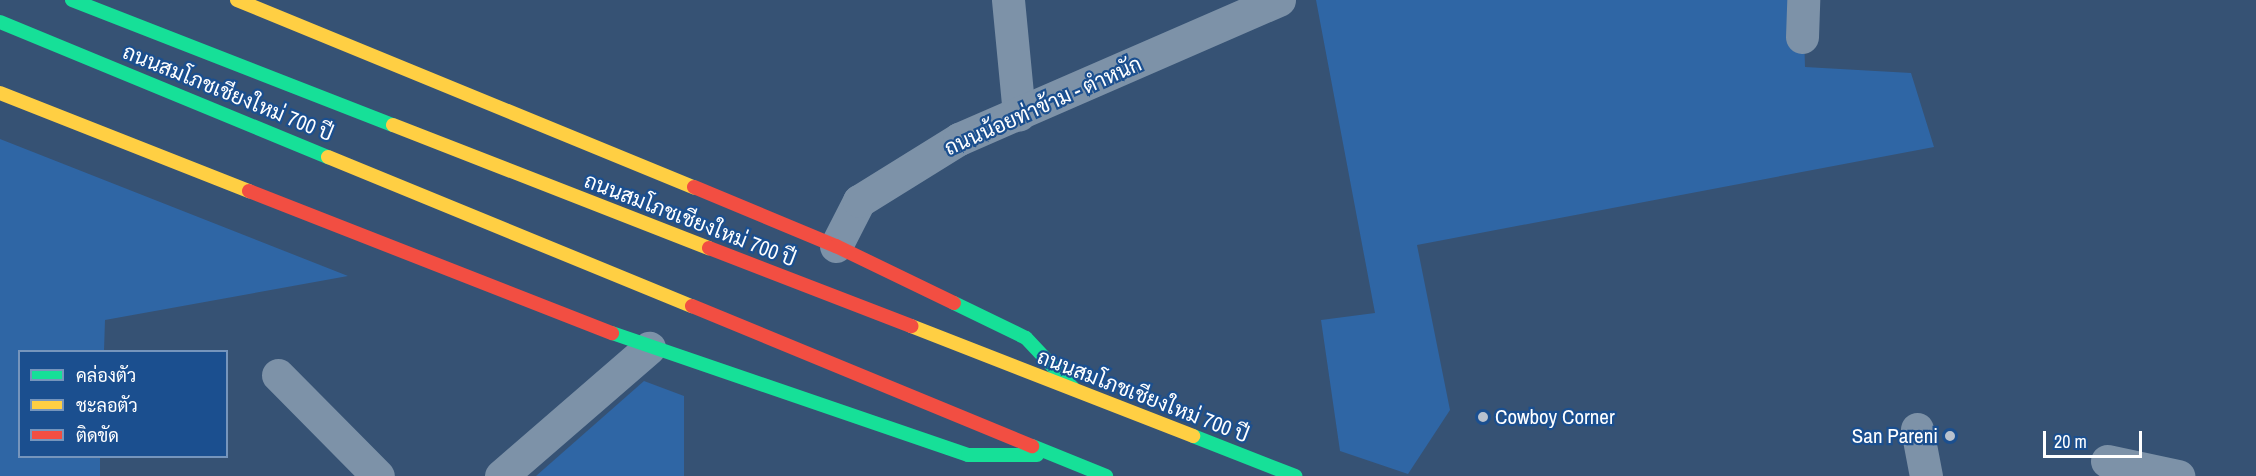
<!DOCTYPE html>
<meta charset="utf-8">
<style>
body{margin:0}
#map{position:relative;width:2256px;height:476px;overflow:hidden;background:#365274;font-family:"Archivo Narrow",Sarabun,sans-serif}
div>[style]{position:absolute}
.green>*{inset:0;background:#2f66a5}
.street>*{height:33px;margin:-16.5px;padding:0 16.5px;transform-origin:16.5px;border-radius:16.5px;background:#7d92a8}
.fast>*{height:14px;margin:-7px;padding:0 7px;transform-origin:7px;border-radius:7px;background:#16e098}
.slow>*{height:14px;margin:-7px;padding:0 7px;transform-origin:7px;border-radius:7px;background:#ffcf43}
.jam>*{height:14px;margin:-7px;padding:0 7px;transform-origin:7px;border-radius:7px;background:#f24e42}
.dots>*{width:16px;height:16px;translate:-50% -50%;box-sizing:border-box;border:3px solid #1b4f8f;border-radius:50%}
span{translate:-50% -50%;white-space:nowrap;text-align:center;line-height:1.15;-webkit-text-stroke:4.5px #1b4f8f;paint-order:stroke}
.street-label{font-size:21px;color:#fff}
.poi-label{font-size:21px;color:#fff}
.left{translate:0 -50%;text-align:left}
.right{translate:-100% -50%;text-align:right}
.legend{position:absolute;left:18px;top:350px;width:210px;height:108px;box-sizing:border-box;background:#1b4f8f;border:2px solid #7695bc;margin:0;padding:8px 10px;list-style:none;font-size:18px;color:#fff}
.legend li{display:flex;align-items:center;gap:12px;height:30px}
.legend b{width:30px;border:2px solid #7695bc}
.scale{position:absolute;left:2043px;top:431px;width:99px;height:27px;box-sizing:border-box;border:3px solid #fff;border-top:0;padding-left:8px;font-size:18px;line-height:21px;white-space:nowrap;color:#fff;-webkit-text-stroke:4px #1b4f8f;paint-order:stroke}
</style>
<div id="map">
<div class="green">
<div style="clip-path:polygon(1316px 0,1803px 0,1805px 67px,1911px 73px,1934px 147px,1417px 245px,1450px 410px,1408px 474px,1340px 451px,1321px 320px,1375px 313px)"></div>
<div style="clip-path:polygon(0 139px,348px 276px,105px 320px,104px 351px,20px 352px,20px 456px,100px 457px,100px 476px,0 476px)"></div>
<div style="clip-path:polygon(644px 381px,684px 396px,684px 476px,536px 476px)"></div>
</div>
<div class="street">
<div style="left:1008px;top:0;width:115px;rotate:84.5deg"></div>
<div style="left:1802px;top:37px;width:37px;rotate:-88deg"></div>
<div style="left:836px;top:246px;width:51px;rotate:-62.9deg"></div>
<div style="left:859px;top:201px;width:118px;rotate:-31.8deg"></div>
<div style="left:959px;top:139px;width:349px;rotate:-23.5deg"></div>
<div style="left:278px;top:375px;width:142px;rotate:45.3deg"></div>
<div style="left:1917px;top:429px;width:48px;rotate:79.2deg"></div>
<div style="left:2107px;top:461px;width:73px;rotate:11.9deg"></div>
<div style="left:501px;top:476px;width:196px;rotate:-40.9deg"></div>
</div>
<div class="fast">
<div style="left:72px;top:0;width:344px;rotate:21.3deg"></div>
<div style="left:0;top:22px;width:355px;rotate:22.4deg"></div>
<div style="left:954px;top:303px;width:80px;rotate:25.9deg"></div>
<div style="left:1026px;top:338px;width:69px;rotate:46.8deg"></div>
<div style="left:612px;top:333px;width:376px;rotate:18.9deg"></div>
<div style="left:968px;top:455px;width:69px"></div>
<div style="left:1193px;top:436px;width:110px;rotate:21.4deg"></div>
<div style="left:1032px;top:446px;width:80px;rotate:22.1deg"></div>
</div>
<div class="slow">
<div style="left:237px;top:0;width:494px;rotate:22.3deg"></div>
<div style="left:0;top:93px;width:268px;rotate:21.5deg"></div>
<div style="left:393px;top:125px;width:339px;rotate:21.3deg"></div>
<div style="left:328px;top:157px;width:393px;rotate:22.3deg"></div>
<div style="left:911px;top:326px;width:303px;rotate:21.3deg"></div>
</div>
<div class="jam">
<div style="left:694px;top:187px;width:154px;rotate:22.6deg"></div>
<div style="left:836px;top:246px;width:131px;rotate:25.8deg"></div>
<div style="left:249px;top:191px;width:390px;rotate:21.4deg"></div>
<div style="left:709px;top:248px;width:217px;rotate:21.1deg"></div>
<div style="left:692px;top:306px;width:368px;rotate:22.4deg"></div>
</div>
<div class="dots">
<div style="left:1483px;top:417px;background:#b9c2ce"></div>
<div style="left:1950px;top:436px;background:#b9c2ce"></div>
</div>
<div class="street-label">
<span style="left:228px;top:93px;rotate:22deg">ถนนสมโภชเชียงใหม่ 700 ปี</span>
<span style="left:1043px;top:106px;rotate:-24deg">ถนนน้อยท่าข้าม - ตำหนัก</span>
<span style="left:690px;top:220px;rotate:21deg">ถนนสมโภชเชียงใหม่ 700 ปี</span>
<span style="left:1143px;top:396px;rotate:21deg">ถนนสมโภชเชียงใหม่ 700 ปี</span>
</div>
<div class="poi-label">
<span class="left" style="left:1495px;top:417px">Cowboy Corner</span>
<span class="right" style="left:1938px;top:436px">San Pareni</span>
</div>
<ul class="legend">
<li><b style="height:8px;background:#16e098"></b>คล่องตัว</li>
<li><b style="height:8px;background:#ffcf43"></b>ชะลอตัว</li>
<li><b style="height:8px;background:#f24e42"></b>ติดขัด</li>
</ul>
<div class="scale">20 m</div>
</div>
